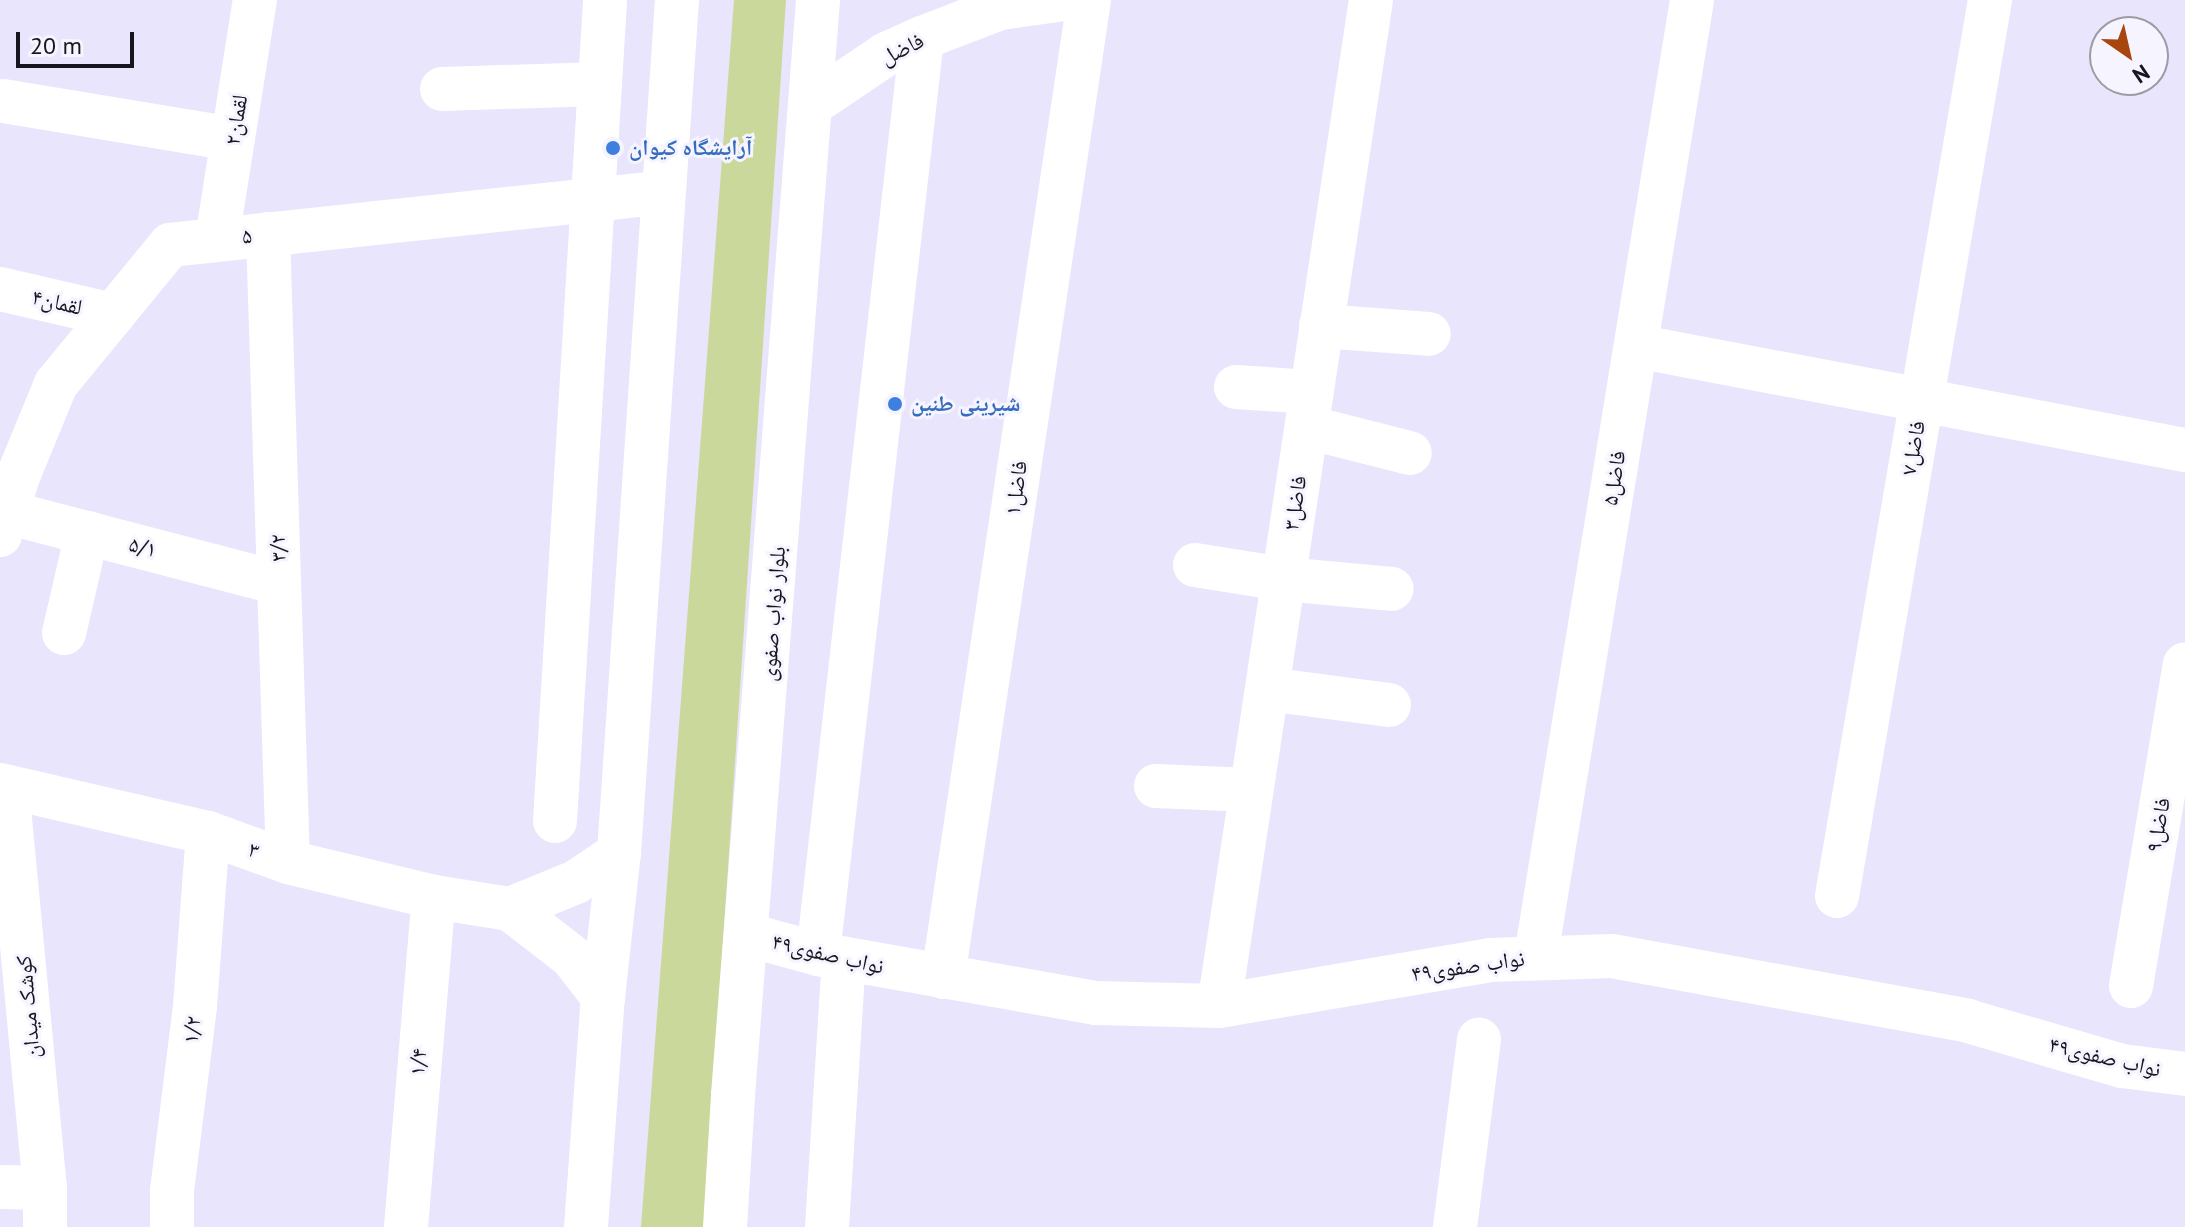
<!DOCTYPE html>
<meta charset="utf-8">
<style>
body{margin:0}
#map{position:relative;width:2185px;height:1227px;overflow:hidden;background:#e9e5fd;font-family:"PT Sans","Noto Naskh Arabic",sans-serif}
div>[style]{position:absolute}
.green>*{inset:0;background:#cbd89b}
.minor>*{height:44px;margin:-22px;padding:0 22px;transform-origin:22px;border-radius:22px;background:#fff}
.tertiary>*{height:44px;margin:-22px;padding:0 22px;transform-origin:22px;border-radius:22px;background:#fff}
.secondary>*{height:44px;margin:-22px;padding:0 22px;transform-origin:22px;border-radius:22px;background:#fff}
.dots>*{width:22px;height:22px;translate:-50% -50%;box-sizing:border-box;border:4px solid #f6f4fe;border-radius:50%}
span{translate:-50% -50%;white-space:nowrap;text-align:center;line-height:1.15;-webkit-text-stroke:6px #f6f4fe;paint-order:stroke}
.street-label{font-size:22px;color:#17151e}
.shop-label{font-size:22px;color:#366cbe;font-weight:700}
.left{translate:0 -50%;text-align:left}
.north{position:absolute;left:2089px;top:16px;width:80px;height:80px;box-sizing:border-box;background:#f6f4fe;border:2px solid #9d9ba4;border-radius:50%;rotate:146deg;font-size:22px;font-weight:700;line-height:32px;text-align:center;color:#17151e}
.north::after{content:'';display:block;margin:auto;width:28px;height:36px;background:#a9450e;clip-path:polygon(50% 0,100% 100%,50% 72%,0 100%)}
.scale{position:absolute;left:16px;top:32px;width:118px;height:36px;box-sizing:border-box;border:4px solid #17151e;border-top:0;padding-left:10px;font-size:24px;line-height:28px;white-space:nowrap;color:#17151e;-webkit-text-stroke:6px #f6f4fe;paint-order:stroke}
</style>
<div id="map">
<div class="green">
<div style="clip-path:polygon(734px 0,786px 0,704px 1227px,641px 1227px)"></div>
</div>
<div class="minor">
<div style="left:442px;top:89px;width:158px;rotate:-1.8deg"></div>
<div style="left:3px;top:101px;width:233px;rotate:9.4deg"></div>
<div style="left:268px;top:234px;width:628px;rotate:88.18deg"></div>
<div style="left:217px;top:239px;width:242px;rotate:-81deg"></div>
<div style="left:0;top:289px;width:116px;rotate:13deg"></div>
<div style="left:1321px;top:326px;width:108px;rotate:4.2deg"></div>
<div style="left:1636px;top:346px;width:559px;rotate:10.73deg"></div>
<div style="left:1236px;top:387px;width:75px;rotate:3.8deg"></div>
<div style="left:1307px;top:427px;width:106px;rotate:14.2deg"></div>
<div style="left:6px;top:512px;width:282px;rotate:14.6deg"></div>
<div style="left:0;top:535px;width:62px;rotate:-73deg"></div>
<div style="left:18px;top:476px;width:100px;rotate:-67.6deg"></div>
<div style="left:56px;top:384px;width:180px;rotate:-50.6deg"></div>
<div style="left:170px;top:245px;width:496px;rotate:-6.1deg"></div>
<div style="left:1195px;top:565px;width:89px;rotate:9deg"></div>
<div style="left:1283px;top:579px;width:109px;rotate:5.2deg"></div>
<div style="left:64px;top:633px;width:103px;rotate:-77deg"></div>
<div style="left:1267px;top:689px;width:123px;rotate:7.5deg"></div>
<div style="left:1156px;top:786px;width:95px;rotate:2.4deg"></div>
<div style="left:7px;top:787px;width:403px;rotate:84.6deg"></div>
<div style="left:45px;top:1188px;width:39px;rotate:90deg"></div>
<div style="left:555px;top:821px;width:823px;rotate:-86.51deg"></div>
<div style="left:1837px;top:896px;width:909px;rotate:-80.31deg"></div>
<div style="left:818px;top:954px;width:922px;rotate:-83.52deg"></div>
<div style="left:1536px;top:956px;width:969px;rotate:-80.73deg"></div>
<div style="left:943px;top:977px;width:988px;rotate:-81.5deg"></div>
<div style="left:2131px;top:986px;width:326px;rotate:-80.5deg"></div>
<div style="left:1219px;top:1006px;width:1017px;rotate:-81.41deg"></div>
<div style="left:0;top:1187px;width:45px;rotate:1.3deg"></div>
<div style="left:172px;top:1227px;width:36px;rotate:-90deg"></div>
<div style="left:172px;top:1191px;width:186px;rotate:-82.9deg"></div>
<div style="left:195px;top:1006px;width:173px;rotate:-85.7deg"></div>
<div style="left:406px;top:1227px;width:331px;rotate:-85.2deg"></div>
<div style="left:827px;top:1227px;width:268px;rotate:-86.4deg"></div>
<div style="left:1455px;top:1227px;width:189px;rotate:-82.7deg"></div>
</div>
<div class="tertiary">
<div style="left:812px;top:104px;width:89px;rotate:-34deg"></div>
<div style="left:886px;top:54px;width:39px;rotate:-24deg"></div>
<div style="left:922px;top:38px;width:84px;rotate:-21deg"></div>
<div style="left:1000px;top:8px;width:58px;rotate:-8deg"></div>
<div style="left:0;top:785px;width:213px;rotate:13deg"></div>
<div style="left:208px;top:833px;width:85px;rotate:19.9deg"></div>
<div style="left:288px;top:862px;width:150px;rotate:13.5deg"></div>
<div style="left:434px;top:897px;width:77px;rotate:9deg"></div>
<div style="left:510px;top:909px;width:78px;rotate:37.7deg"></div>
<div style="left:572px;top:957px;width:51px;rotate:52.2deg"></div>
<div style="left:510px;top:909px;width:71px;rotate:-22.2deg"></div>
<div style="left:576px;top:882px;width:52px;rotate:-34deg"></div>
<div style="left:748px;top:935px;width:73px;rotate:15.2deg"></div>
<div style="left:818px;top:954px;width:281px;rotate:10deg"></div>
<div style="left:1095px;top:1003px;width:124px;rotate:1.4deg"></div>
<div style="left:1219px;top:1006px;width:276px;rotate:-9.6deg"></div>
<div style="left:1491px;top:960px;width:121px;rotate:-1.9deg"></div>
<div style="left:1612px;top:956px;width:362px;rotate:10.3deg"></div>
<div style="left:1968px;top:1021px;width:160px;rotate:16.3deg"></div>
<div style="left:2122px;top:1066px;width:64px;rotate:7.2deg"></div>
</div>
<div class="secondary">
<div style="left:586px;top:1227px;width:231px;rotate:-85.8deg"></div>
<div style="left:603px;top:997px;width:145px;rotate:-83.7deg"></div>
<div style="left:619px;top:853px;width:855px;rotate:-86.11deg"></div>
<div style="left:725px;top:1227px;width:132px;rotate:-86.5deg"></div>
<div style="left:733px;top:1095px;width:1098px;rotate:-85.56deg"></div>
</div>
<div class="dots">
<div style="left:613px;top:148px;background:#3f7fe0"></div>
<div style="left:895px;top:404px;background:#3f7fe0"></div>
</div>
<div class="street-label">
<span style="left:902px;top:49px;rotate:-26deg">فاضل</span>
<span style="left:236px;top:120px;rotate:-81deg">۲لقمان</span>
<span style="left:247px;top:236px;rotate:-6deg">۵</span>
<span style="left:57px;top:302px;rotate:13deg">لقمان۴</span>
<span style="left:1913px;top:448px;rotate:-80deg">۷فاضل</span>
<span style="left:1614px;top:478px;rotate:-81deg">۵فاضل</span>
<span style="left:1016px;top:488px;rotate:-82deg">۱فاضل</span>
<span style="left:1295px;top:503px;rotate:-81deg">۳فاضل</span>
<span style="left:143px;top:547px;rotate:14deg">۵/۱</span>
<span style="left:278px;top:548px;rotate:-92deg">۳/۲</span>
<span style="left:773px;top:614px;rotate:-86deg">بلوار نواب صفوی</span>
<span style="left:2158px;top:825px;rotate:-80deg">۹فاضل</span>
<span style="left:254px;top:850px;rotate:20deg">۳</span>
<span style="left:828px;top:954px;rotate:13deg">۴۹نواب صفوی</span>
<span style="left:1468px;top:966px;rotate:-8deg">۴۹نواب صفوی</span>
<span style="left:28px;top:1007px;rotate:-95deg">کوشک میدان</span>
<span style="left:192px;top:1030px;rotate:-83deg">۱/۲</span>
<span style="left:2105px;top:1057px;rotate:13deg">۴۹نواب صفوی</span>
<span style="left:418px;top:1062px;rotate:-85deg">۱/۴</span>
</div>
<div class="shop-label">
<span class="left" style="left:629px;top:148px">آرایشگاه کیوان</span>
<span class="left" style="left:911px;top:404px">شیرینی طنین</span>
</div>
<div class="north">N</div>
<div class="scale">20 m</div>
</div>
